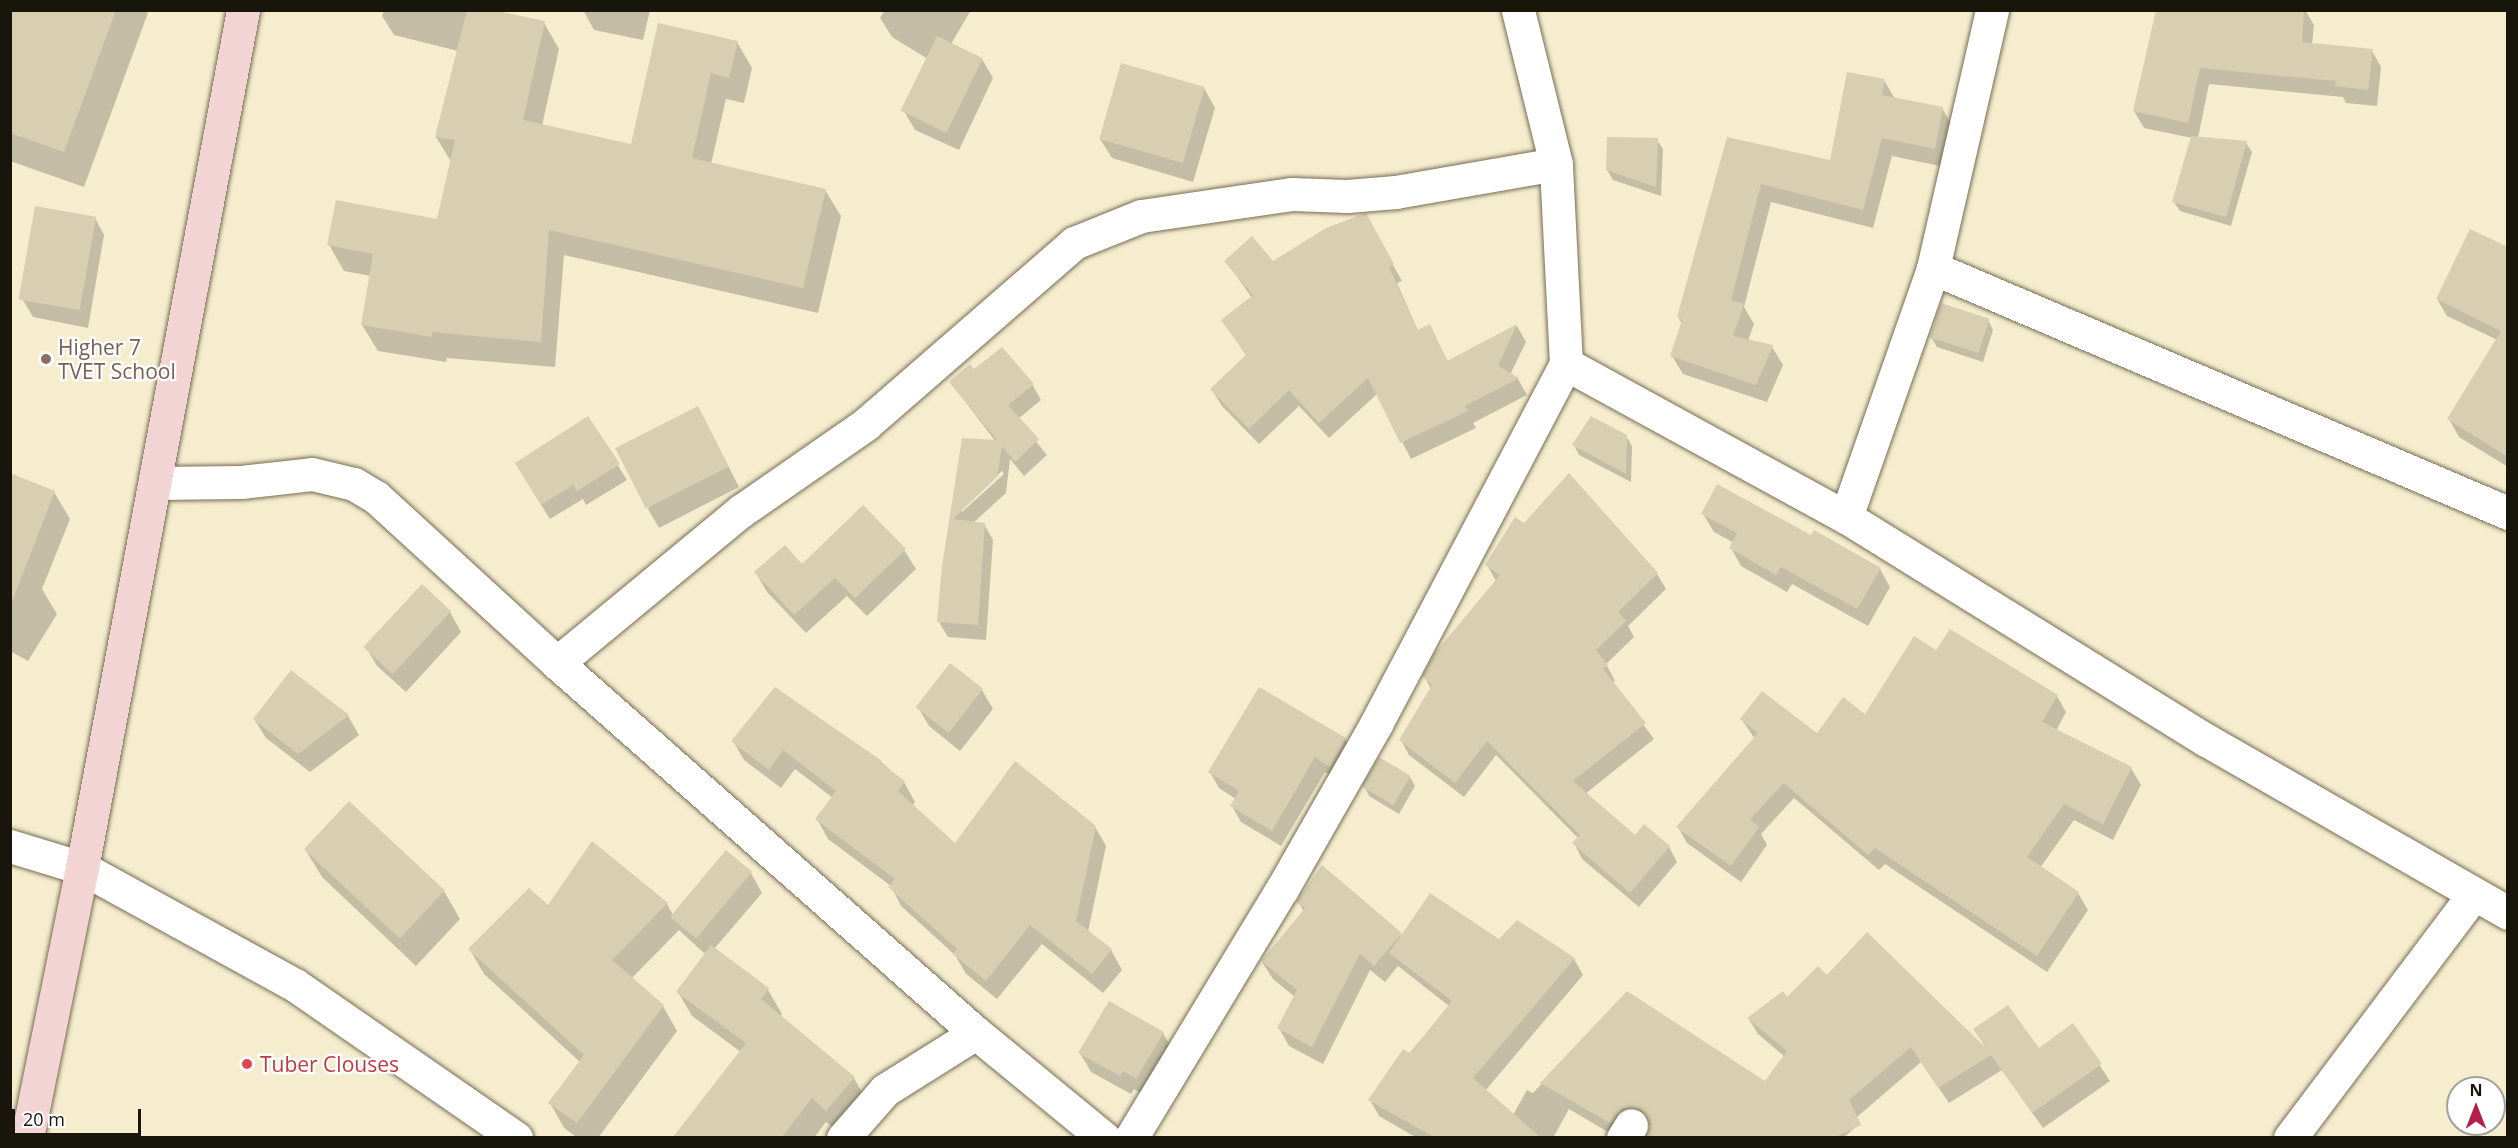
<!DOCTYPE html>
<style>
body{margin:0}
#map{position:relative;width:2518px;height:1148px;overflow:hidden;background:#f6edcf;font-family:"Open Sans",sans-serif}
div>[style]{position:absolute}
.shadow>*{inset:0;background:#0003}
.building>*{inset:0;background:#d8cfb3;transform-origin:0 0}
.roads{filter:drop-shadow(0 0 2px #766d53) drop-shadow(0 0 2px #766d53)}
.minor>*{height:33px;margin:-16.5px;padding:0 16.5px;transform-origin:16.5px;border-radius:16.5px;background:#fff}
.secondary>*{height:33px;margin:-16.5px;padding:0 16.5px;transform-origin:16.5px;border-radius:16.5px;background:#f3d4d5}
.dots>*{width:16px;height:16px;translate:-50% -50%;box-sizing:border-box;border:3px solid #fff;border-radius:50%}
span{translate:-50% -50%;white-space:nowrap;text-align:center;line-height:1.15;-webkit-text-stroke:4.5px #fff;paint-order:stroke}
.education-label{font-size:21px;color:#785e54}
.left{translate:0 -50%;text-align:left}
.health-label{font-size:21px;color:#be3a42}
.frame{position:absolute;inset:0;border:12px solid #18150b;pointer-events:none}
.north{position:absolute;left:2446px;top:1076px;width:60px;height:60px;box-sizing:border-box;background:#fff;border:2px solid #a3a19d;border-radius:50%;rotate:0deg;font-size:16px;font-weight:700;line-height:24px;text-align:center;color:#18150b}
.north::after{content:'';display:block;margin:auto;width:21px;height:27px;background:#b2204a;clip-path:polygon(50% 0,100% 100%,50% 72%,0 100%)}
.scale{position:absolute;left:12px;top:1109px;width:129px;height:27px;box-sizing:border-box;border:3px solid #18150b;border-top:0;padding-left:8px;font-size:18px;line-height:21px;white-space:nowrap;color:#18150b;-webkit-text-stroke:4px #fff;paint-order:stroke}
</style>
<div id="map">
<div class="shadow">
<div style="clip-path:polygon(10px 10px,149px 10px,84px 187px,10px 161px)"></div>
<div style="clip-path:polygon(384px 10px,486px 10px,544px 23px,559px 49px,542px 126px,632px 146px,737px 42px,752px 68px,744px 103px,726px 99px,711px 164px,825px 190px,841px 216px,818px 313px,564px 255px,555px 367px,447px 358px,446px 362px,378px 351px,362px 325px,371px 276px,344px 271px,329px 245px,439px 220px,452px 163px,436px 137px,458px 51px,394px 35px,382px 16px)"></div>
<div style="clip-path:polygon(583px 10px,650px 10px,643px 40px,594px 30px)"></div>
<div style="clip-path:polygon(885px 10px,971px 10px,951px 44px,982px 59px,993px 78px,959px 150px,915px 130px,904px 111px,928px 59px,892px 37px,880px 18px)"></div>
<div style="clip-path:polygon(2157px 10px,2305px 10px,2314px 25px,2312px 44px,2372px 51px,2381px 67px,2377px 106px,2346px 103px,2343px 97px,2209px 84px,2198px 138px,2246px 143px,2252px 152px,2231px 226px,2180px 211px,2174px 202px,2192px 138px,2144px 128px,2134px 111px)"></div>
<div style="clip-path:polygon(1884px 80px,1895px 99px,1942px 108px,1953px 127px,1945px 167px,1892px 156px,1873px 228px,1771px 202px,1744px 307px,1754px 324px,1748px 341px,1772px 347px,1783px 365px,1767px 402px,1683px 374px,1672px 356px,1682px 324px,1678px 317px,1728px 138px,1831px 162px)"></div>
<div style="clip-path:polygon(1204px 88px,1215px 108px,1193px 182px,1112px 158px,1100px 139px)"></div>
<div style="clip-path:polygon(1657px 140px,1663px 149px,1661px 196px,1613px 180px,1607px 170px)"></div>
<div style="clip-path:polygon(1365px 215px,1402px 281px,1397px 283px,1418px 331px,1430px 326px,1448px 362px,1517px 326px,1526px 342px,1510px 375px,1518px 379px,1527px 395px,1473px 423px,1476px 428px,1411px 459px,1377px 394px,1329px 438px,1299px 406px,1259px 444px,1222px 406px,1212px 390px,1247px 357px,1223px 320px,1252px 298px,1226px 261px,1273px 263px)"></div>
<div style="clip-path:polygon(95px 218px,104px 235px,88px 328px,33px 317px,23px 300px)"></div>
<div style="clip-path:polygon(2508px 249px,2508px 345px,2447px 316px,2437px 299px)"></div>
<div style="clip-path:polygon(1988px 320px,1993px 330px,1983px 362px,1937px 347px,1931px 337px)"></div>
<div style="clip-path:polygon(evenodd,974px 372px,1032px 384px,1041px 400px,1018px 419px,1047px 455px,1024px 476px,1010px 459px,1006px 493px,973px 523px,984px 524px,993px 540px,986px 640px,948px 637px,939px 622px,964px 440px,996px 442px,951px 383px,974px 372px,1002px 471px,1004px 474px,962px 512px,962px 508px,1002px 471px)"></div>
<div style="clip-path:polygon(2508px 373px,2508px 467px,2459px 437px,2449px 419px)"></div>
<div style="clip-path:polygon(588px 418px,627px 480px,586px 505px,583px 499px,550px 519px,525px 479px)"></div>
<div style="clip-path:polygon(708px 427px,739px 487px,659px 528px,648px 509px)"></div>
<div style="clip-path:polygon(1626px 436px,1632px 446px,1631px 482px,1579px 455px,1574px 445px)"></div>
<div style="clip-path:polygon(10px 475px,54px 492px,70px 519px,42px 589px,57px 614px,28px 661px,10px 651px)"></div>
<div style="clip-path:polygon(1703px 514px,1811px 537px,1880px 569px,1890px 587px,1868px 626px,1792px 584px,1787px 592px,1741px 566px,1731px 548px,1734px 543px,1714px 532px)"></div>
<div style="clip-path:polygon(1525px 525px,1657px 574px,1666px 589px,1628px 626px,1634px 637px,1606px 664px,1615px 681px,1612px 683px,1654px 739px,1585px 794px,1635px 838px,1669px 847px,1677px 862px,1639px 907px,1582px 859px,1574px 843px,1578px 838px,1496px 755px,1464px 797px,1409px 755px,1401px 740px,1431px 689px,1424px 676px,1496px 581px,1487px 565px)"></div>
<div style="clip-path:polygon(904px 550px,916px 569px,867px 616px,847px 596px,806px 633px,767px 592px,756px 573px)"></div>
<div style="clip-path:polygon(422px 586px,450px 612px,461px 632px,406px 692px,377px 666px,366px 647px)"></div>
<div style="clip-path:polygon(1937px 652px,2057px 696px,2066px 712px,2056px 731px,2131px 768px,2141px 785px,2113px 840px,2074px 820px,2040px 868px,2078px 893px,2088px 910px,2047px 972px,1885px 864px,1879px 870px,1794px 798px,1761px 834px,1767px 845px,1741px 882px,1687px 843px,1678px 827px,1755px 739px,1742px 720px,1817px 735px,1865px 716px)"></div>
<div style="clip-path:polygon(982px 690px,993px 709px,960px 751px,929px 726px,918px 707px)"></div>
<div style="clip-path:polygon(348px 716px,359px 735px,310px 772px,266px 738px,254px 719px)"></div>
<div style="clip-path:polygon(1345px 739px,1355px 755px,1340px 782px,1325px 772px,1281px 846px,1241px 822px,1232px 806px,1236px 799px,1219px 788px,1210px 772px)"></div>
<div style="clip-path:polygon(733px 741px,881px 762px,904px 782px,915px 802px,912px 806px,955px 845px,1095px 827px,1106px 846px,1088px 932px,1111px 950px,1122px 970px,1103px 993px,1042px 944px,997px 999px,966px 974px,955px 955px,901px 906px,891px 886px,828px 839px,817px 819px,833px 798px,795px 769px,781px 788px,744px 760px)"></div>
<div style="clip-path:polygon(1410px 777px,1415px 786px,1399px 814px,1369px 796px,1364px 786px)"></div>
<div style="clip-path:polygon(349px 803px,444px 891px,460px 919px,416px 966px,322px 877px,305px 849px)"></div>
<div style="clip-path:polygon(726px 853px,751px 873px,762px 893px,714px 949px,768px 990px,782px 1014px,780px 1017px,854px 1078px,868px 1103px,841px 1134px,826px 1122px,814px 1138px,675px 1138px,741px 1052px,692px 1016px,678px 992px,706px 955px,679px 930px,631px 979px,663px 1006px,677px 1031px,598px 1138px,578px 1138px,564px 1128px,550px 1103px,580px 1062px,484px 974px,470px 950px,548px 907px,667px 904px,673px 915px)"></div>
<div style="clip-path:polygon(1298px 902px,1402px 936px,1500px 941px,1574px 959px,1583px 975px,1485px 1091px,1513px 1115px,1527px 1090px,1533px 1093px,1627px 993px,1765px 1083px,1785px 1057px,1758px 1034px,1748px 1018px,1827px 978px,1986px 1049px,1975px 1029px,2038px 1050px,2073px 1025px,2110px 1081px,2043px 1128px,2002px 1070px,1949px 1103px,1921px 1062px,1857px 1117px,1860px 1123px,1843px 1138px,1645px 1138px,1652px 1125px,1632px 1124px,1618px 1138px,1569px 1109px,1553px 1138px,1417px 1138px,1379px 1116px,1370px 1100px,1449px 1006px,1398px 966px,1385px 982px,1370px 970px,1323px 1064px,1289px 1046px,1279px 1028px,1295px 997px,1273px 979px,1262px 962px,1304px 911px)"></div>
<div style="clip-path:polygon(1163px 1033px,1174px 1052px,1147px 1097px,1134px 1089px,1131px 1094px,1091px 1072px,1080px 1053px)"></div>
</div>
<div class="building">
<div style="clip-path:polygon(10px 10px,116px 10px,64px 152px,10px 133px)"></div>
<div style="clip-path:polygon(467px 10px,493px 10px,545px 21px,523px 120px,631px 144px,658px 23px,738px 41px,729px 78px,711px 73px,692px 158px,826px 189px,803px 288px,549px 230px,541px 342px,432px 332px,432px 337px,361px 325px,373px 254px,327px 245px,336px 200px,437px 219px,455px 140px,435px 137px)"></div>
<div style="clip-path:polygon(2156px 10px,2304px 10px,2302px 42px,2373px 49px,2368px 90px,2335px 86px,2336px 81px,2200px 68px,2188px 123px,2133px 111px)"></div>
<div style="left:937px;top:36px;width:51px;height:83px;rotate:26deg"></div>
<div style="left:1121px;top:63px;width:87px;height:79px;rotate:16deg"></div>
<div style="clip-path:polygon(1847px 72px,1885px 79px,1882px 95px,1943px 107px,1935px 149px,1882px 138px,1863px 210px,1761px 184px,1731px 300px,1744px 304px,1733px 336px,1773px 345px,1756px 385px,1670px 356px,1682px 320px,1677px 317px,1727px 137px,1830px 160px)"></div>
<div style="clip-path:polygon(2191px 136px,2247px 141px,2226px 217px,2172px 202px)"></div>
<div style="clip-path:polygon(1607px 137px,1658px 138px,1656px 187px,1606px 170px)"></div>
<div style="left:35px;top:206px;width:62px;height:95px;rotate:10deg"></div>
<div style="clip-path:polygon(1366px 213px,1394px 264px,1389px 267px,1417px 330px,1430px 324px,1447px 361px,1517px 324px,1498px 366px,1519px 378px,1465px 406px,1468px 411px,1400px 443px,1368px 378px,1319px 423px,1289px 390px,1249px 429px,1210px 389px,1246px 355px,1221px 320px,1253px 295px,1224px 261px,1252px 236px,1273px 261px,1326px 228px)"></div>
<div style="clip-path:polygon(2470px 229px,2508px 247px,2508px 457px,2447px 419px,2501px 331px,2436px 299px)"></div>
<div style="left:1941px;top:303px;width:51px;height:36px;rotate:18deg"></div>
<div style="clip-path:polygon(1002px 347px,1034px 384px,1008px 405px,1039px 439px,1015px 462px,1002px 446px,997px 477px,953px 519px,985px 523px,978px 625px,937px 622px,942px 566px,962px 438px,997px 440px,949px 382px,970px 364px,974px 369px)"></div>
<div style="left:698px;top:406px;width:68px;height:93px;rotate:63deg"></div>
<div style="clip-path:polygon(588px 416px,620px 464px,577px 491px,573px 485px,541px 505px,515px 463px)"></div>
<div style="clip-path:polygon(1591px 416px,1627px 435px,1626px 474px,1572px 445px)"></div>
<div style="clip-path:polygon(10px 473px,55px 491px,13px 599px,10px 599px)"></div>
<div style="clip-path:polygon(1569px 473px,1658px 573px,1618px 612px,1626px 621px,1596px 650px,1608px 665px,1603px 669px,1646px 723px,1573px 781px,1635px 835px,1644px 824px,1670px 846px,1630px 893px,1572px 843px,1580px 835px,1487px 741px,1455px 783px,1399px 740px,1432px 685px,1422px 676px,1434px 654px,1500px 575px,1485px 565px,1515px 517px,1524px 523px)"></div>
<div style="clip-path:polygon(1717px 484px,1811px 535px,1814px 530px,1881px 568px,1857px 609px,1781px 567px,1776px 575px,1729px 548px,1737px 533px,1701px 514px)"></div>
<div style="clip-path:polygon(863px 505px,906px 549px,855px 598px,835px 578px,794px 615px,754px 572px,785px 545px,802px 564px)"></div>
<div style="left:422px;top:584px;width:40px;height:86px;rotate:43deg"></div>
<div style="clip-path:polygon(1950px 629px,2058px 695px,2042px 722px,2132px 767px,2103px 824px,2064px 804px,2027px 857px,2079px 892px,2037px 956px,1875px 848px,1868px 855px,1784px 783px,1750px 819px,1759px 827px,1731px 866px,1676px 827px,1758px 733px,1740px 719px,1762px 691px,1817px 733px,1843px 697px,1865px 714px,1914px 636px,1936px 650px)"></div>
<div style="left:950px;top:663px;width:42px;height:56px;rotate:38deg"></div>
<div style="clip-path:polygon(291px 670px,349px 715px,298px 754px,253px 719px)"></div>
<div style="clip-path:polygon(775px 687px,882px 761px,880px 763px,905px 781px,898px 791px,955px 843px,1015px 761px,1096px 826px,1076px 921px,1112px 949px,1092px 974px,1030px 925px,986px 981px,953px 954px,957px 949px,888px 887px,895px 879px,815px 819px,836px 791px,783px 750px,769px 770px,731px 741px)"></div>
<div style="clip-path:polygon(1259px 687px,1346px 738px,1330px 767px,1315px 757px,1272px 831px,1230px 806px,1239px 791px,1208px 772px)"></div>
<div style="left:1379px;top:757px;width:37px;height:34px;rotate:31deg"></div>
<div style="left:349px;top:801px;width:131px;height:66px;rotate:43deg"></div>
<div style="clip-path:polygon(592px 841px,668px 903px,612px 960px,664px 1005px,577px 1123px,548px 1103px,584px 1055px,468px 949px,529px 888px,548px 905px)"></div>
<div style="left:726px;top:850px;width:34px;height:87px;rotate:40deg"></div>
<div style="clip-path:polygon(1322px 865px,1402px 933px,1374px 966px,1360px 954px,1312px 1047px,1277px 1028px,1297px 990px,1261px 961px,1305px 908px,1296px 902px)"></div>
<div style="clip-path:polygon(1430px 893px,1499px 939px,1517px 920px,1575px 958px,1473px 1078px,1540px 1137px,1434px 1137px,1368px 1100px,1403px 1049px,1410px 1053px,1452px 1001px,1389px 953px)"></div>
<div style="clip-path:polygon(1867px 932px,1988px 1050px,1973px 1029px,2008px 1005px,2039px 1048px,2073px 1023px,2102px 1064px,2032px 1113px,1991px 1055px,1938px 1088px,1911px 1047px,1849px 1100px,1861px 1125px,1835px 1137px,1645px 1137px,1650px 1125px,1640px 1109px,1623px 1108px,1610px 1123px,1540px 1083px,1627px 991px,1765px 1081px,1787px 1051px,1747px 1018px,1783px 991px,1787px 997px,1818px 966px,1827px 975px)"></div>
<div style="clip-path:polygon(711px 945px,769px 988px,761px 999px,855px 1077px,826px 1111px,812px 1098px,782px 1137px,673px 1137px,746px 1043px,676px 992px)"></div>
<div style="clip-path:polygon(1109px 1001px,1164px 1032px,1136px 1079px,1123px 1071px,1120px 1076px,1078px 1053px)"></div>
</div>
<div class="roads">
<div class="minor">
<div style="left:1933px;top:268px;width:625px;rotate:23.08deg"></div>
<div style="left:1566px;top:364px;width:319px;rotate:28.7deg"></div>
<div style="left:1846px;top:517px;width:423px;rotate:31.8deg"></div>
<div style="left:2206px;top:740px;width:348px;rotate:29.8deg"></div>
<div style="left:156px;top:483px;width:85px;rotate:-0.7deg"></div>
<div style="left:241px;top:482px;width:71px;rotate:-6.4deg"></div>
<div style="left:312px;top:474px;width:43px;rotate:13.4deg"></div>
<div style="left:354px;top:484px;width:26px;rotate:31deg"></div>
<div style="left:376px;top:497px;width:246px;rotate:42.5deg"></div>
<div style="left:557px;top:663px;width:559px;rotate:41.45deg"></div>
<div style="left:976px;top:1033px;width:166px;rotate:39.4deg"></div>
<div style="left:1846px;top:517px;width:264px;rotate:-70.7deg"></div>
<div style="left:1933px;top:268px;width:265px;rotate:-77.1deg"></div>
<div style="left:557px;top:663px;width:239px;rotate:-39.6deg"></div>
<div style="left:741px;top:511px;width:152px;rotate:-34.8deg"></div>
<div style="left:866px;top:424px;width:276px;rotate:-41deg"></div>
<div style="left:1074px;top:243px;width:72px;rotate:-21.9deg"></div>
<div style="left:1141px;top:216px;width:153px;rotate:-8.3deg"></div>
<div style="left:1292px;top:194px;width:55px;rotate:2.1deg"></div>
<div style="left:1347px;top:196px;width:49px;rotate:-4.7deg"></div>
<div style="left:1396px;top:192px;width:162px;rotate:-9.9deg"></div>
<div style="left:10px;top:846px;width:75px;rotate:17deg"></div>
<div style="left:82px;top:868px;width:243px;rotate:28.8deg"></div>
<div style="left:295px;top:985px;width:269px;rotate:34.7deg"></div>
<div style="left:843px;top:1138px;width:64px;rotate:-48.8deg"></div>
<div style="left:885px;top:1090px;width:107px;rotate:-32.1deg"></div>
<div style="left:1131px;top:1138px;width:291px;rotate:-58.8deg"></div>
<div style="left:1282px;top:889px;width:190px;rotate:-60.3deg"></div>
<div style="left:1376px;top:724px;width:407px;rotate:-62.2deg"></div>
<div style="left:1566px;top:364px;width:200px;rotate:-92.9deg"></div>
<div style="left:1556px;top:164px;width:159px;rotate:-103.9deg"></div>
<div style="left:1623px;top:1138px;width:15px;rotate:-58deg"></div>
<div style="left:2290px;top:1138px;width:304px;rotate:-53deg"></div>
</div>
<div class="secondary">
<div style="left:27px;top:1138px;width:276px;rotate:-78.5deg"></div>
<div style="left:82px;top:868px;width:873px;rotate:-79.37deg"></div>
</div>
</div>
<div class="dots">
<div style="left:46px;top:359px;background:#8d6e63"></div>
<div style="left:247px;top:1064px;background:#e0444e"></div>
</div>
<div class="education-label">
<span class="left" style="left:58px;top:359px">Higher 7<br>TVET School</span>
</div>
<div class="health-label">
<span class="left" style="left:260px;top:1064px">Tuber Clouses</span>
</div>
<div class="frame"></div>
<div class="north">N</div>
<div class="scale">20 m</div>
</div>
